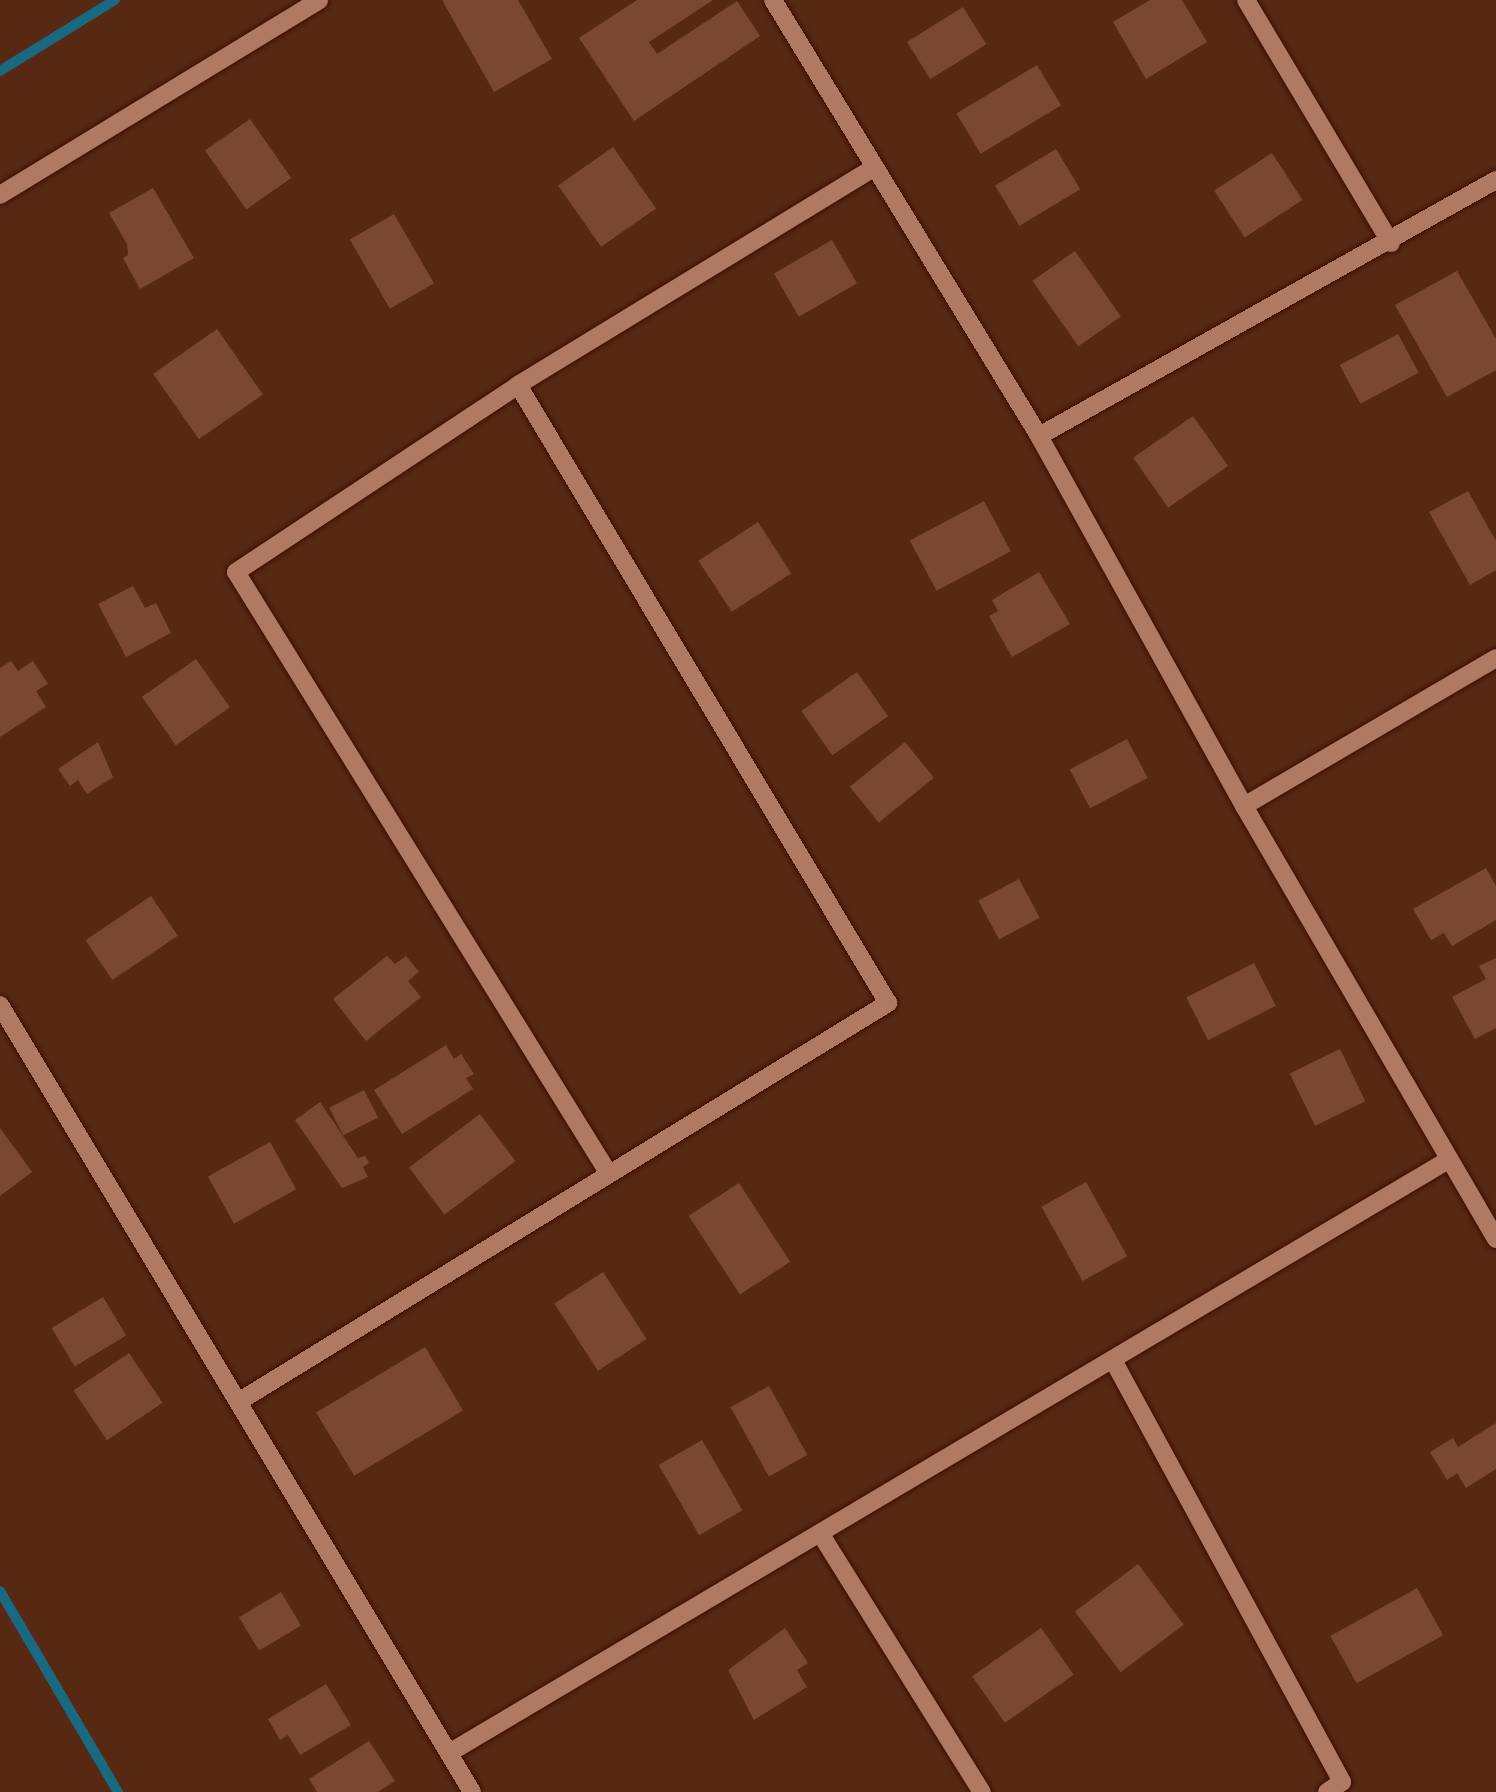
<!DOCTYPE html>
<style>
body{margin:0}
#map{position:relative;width:1496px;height:1792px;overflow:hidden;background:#572812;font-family:Ubuntu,sans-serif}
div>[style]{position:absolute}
.stream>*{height:10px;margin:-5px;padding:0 5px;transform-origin:5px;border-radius:5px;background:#1a6982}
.building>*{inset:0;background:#7a4832;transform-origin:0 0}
.roads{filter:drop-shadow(0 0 2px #3a0e00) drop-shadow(0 0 2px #3a0e00)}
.minor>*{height:18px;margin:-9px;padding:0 9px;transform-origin:9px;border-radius:9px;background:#b07a62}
span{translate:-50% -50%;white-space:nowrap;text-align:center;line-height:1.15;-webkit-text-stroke:6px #572812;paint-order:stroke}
</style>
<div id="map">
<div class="stream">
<div style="left:0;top:71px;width:135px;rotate:-31.7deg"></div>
<div style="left:0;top:1591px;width:233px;rotate:59.6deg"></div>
</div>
<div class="building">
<div style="clip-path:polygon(442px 0,518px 0,552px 59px,494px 92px)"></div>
<div style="clip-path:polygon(637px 0,713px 0,649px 42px,657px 54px,737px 1px,760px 36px,634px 121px,579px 38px)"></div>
<div style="clip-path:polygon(1150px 0,1182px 0,1207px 42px,1146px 79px,1113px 22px)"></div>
<div style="left:963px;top:7px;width:44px;height:66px;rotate:58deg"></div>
<div style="left:1037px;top:65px;width:47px;height:94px;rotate:59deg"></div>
<div style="left:250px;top:119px;width:72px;height:55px;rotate:55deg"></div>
<div style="left:613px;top:147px;width:75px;height:67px;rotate:55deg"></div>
<div style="left:1056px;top:149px;width:47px;height:71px;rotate:59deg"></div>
<div style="left:1272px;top:153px;width:56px;height:69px;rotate:57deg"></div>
<div style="clip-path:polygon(153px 188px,194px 258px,140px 289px,123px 258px,128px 255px,127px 244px,109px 213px)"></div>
<div style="left:394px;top:214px;width:80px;height:51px;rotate:60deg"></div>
<div style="left:832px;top:240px;width:50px;height:67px;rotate:60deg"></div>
<div style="left:1075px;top:251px;width:80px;height:52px;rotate:55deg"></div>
<div style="clip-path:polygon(1457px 271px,1496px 339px,1496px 370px,1447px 397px,1395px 305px)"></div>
<div style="left:217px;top:329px;width:80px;height:78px;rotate:55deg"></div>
<div style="left:1398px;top:334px;width:44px;height:66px;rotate:62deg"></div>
<div style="left:1193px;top:416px;width:61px;height:73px;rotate:55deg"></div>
<div style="clip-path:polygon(1468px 491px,1496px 541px,1496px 570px,1470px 585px,1429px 512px)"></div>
<div style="left:984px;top:501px;width:57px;height:84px;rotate:62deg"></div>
<div style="left:758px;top:522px;width:61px;height:71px;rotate:57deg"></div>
<div style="clip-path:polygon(1039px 572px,1070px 624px,1012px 657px,989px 616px,998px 611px,992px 600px)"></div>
<div style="clip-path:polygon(133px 586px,145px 608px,156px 603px,171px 633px,126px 657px,98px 604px)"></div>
<div style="left:196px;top:659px;width:59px;height:66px;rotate:55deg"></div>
<div style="clip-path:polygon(11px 661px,18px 671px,33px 661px,48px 684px,36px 691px,46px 707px,0 737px,0 668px)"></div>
<div style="left:857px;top:672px;width:54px;height:68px;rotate:55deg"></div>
<div style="left:1127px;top:739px;width:44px;height:65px;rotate:62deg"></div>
<div style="clip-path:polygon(98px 742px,113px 777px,87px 794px,78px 780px,70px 786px,58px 769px)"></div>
<div style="left:905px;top:742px;width:46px;height:71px;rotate:51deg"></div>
<div style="clip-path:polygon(1486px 868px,1496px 886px,1496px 920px,1452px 946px,1444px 933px,1431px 940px,1413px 909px)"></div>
<div style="left:1019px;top:879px;width:44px;height:46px;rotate:62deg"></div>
<div style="left:151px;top:896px;width:48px;height:79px;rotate:56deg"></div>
<div style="clip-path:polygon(387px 956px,395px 964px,406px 956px,419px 972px,408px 981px,421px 997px,366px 1041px,333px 999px)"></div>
<div style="clip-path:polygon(1496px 958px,1496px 1028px,1475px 1039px,1452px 997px,1486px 979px,1479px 966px)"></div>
<div style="left:1254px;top:963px;width:48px;height:76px;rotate:63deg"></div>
<div style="clip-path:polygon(446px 1045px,454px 1059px,461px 1054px,474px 1074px,466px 1078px,473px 1089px,402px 1134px,374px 1090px)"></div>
<div style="left:1340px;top:1049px;width:58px;height:56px;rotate:64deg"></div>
<div style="left:364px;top:1090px;width:31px;height:39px;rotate:63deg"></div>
<div style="clip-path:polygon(320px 1102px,358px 1158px,365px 1156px,369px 1163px,363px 1167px,368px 1177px,342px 1188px,295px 1120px)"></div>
<div style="left:480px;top:1114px;width:59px;height:89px;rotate:53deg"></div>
<div style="clip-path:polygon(0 1128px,32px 1172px,0 1196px)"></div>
<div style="left:270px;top:1142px;width:54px;height:71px;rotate:61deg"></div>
<div style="left:1086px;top:1182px;width:85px;height:51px;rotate:61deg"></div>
<div style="left:739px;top:1183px;width:94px;height:60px;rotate:57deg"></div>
<div style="left:603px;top:1272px;width:80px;height:58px;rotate:57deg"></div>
<div style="left:103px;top:1297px;width:45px;height:60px;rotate:59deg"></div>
<div style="left:425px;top:1347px;width:74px;height:127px;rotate:59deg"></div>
<div style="left:129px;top:1353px;width:60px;height:67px;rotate:56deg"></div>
<div style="left:769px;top:1386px;width:79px;height:44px;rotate:61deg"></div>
<div style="clip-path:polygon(1496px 1423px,1496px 1469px,1466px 1488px,1457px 1473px,1447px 1480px,1430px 1452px,1453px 1438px,1458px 1447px)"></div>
<div style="left:702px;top:1440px;width:81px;height:50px;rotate:60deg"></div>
<div style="left:1138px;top:1564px;width:76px;height:79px;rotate:53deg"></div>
<div style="left:1417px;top:1588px;width:54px;height:99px;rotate:61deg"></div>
<div style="left:281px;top:1592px;width:39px;height:49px;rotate:59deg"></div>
<div style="clip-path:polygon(785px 1628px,808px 1663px,797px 1670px,807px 1687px,754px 1720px,728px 1670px)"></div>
<div style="left:1041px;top:1628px;width:57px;height:84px;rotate:55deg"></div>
<div style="clip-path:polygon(326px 1684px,351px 1725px,300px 1755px,288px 1735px,280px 1740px,268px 1719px)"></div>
<div style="clip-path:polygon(369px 1741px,395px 1781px,378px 1792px,317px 1792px,309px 1779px)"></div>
</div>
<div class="roads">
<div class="minor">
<div style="left:773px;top:0;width:511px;rotate:58.61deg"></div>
<div style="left:1039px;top:436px;width:423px;rotate:61deg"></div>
<div style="left:1244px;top:806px;width:501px;rotate:59.8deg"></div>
<div style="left:1246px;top:0;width:283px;rotate:59.2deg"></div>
<div style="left:0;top:195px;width:374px;rotate:-31.4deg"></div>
<div style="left:1039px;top:436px;width:524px;rotate:-29.26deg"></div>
<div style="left:1244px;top:806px;width:292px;rotate:-30.4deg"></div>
<div style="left:0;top:1005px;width:918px;rotate:59.05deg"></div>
<div style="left:609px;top:1174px;width:708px;rotate:-121.78deg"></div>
<div style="left:236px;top:572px;width:338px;rotate:-33.5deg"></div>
<div style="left:518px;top:385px;width:418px;rotate:-31.4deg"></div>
<div style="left:1113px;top:1360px;width:480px;rotate:61.5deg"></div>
<div style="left:1342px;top:1782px;width:18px;rotate:146deg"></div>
<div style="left:238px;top:1402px;width:763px;rotate:-31.54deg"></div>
<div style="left:888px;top:1003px;width:720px;rotate:-120.91deg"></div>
<div style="left:820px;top:1533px;width:305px;rotate:58deg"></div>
<div style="left:449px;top:1753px;width:1162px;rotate:-30.69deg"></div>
</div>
</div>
</div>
